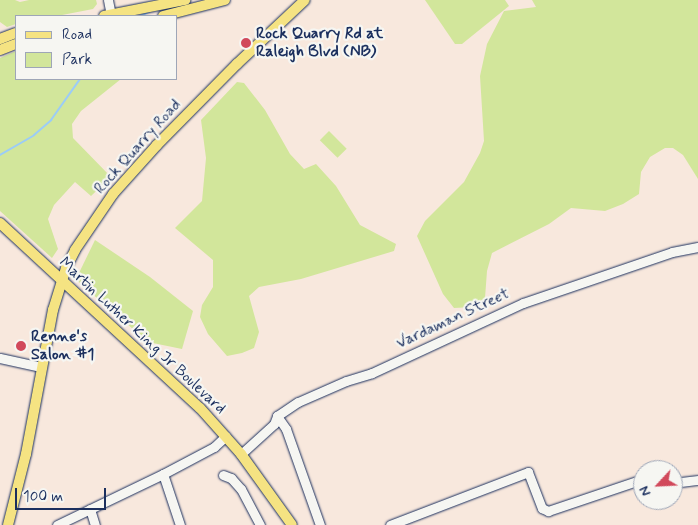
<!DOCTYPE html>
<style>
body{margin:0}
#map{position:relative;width:698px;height:525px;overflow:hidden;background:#f8e8dd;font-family:Mynerve,sans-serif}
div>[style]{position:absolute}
.green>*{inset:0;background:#d2e69b;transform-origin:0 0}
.stream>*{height:2px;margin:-1px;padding:0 1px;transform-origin:1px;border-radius:1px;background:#9bccf7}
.roads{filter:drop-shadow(0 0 1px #1b2f5e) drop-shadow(0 0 1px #1b2f5e)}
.minor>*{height:9px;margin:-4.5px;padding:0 4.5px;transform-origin:4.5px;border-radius:4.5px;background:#f6f6f2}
.major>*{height:10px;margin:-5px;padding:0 5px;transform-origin:5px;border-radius:5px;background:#f5e382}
.dots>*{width:14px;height:14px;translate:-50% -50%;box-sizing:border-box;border:2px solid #f6f6f2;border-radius:50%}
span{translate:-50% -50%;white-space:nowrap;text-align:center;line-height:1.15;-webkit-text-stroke:4.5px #f6f6f2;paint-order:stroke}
.poi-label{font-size:16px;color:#1b2f5e;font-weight:700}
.left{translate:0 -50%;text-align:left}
.street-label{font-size:16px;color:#1b2f5e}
.legend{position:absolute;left:15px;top:15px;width:162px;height:65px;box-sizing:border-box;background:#f6f6f2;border:1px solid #9ea6b7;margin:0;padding:6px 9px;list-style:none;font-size:15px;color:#1b2f5e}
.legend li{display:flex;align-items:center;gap:10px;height:25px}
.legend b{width:25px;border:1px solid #9ea6b7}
.north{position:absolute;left:633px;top:460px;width:50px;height:50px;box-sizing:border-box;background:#f6f6f2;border:1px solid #9ea6b7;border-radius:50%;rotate:245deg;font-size:14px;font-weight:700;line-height:20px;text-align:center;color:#1b2f5e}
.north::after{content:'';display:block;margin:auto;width:18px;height:22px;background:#d1495b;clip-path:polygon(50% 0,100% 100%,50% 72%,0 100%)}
.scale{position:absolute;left:15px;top:488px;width:91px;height:22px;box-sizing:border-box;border:2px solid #1b2f5e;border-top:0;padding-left:6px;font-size:15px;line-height:18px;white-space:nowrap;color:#1b2f5e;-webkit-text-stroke:4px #f6f6f2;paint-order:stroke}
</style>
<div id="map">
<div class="green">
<div style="clip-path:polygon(0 0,15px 0,20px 2px,29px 0,96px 0,97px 4px,93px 9px,57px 16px,16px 16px,16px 24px,7px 27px,0 22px)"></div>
<div style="clip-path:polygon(425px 0,505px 0,509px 6px,462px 44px,455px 44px)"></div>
<div style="clip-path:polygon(532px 0,698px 0,698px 179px,683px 155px,673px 148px,665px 148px,650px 157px,641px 172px,639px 194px,623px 204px,605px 211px,571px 208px,549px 224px,492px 253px,487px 271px,485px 298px,473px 307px,454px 308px,443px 294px,417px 236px,425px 221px,464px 182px,480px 153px,484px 141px,480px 76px,487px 44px,504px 11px,536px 7px)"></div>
<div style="clip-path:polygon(16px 51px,16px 79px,121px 79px,81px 111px,72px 124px,73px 138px,111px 177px,91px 196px,75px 182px,54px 205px,48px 219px,58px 249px,52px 258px,0 211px,0 58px)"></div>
<div style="clip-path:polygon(237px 82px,244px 83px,265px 110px,290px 154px,304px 169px,316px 164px,336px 186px,360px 225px,396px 244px,394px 251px,301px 279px,259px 287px,249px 296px,259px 332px,254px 348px,242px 353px,227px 356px,208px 334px,200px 317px,202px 305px,213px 287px,213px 260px,175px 228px,202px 201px,206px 158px,201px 120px)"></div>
<div style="left:329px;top:131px;width:25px;height:13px;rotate:45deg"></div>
<div style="clip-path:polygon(95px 240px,150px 277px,193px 311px,182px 349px,148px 342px,83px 286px,78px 281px,78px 275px)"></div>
</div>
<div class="stream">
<div style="left:140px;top:16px;width:10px;rotate:-24deg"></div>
<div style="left:0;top:155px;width:39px;rotate:-30deg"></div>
<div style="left:34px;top:135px;width:23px;rotate:-41deg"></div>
<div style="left:51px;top:120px;width:50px;rotate:-54.7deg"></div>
</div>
<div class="roads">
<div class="minor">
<div style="left:108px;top:0;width:16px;rotate:79deg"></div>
<div style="left:0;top:358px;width:42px;rotate:12.4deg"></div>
<div style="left:277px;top:416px;width:16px;rotate:55deg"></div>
<div style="left:286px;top:429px;width:102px;rotate:70.5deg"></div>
<div style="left:241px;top:454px;width:45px;rotate:-42.3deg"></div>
<div style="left:274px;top:424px;width:9px;rotate:-69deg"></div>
<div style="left:277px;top:416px;width:25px;rotate:-34deg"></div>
<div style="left:298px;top:402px;width:52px;rotate:-23.6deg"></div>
<div style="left:346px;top:381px;width:27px;rotate:-17deg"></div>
<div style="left:372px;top:373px;width:166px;rotate:-24.9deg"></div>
<div style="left:523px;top:303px;width:157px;rotate:-18.9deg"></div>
<div style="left:672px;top:252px;width:26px;rotate:-11deg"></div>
<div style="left:163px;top:474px;width:54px;rotate:71.6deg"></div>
<div style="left:223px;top:475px;width:9px;rotate:21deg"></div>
<div style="left:231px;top:478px;width:15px;rotate:48deg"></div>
<div style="left:241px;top:489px;width:41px;rotate:62.2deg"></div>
<div style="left:673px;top:483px;width:25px;rotate:-7deg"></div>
<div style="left:90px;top:509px;width:17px;rotate:73deg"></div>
<div style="left:57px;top:525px;width:118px;rotate:-25.7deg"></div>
<div style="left:163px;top:474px;width:58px;rotate:-27.9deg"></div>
<div style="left:214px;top:447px;width:16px;rotate:-43deg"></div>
<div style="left:390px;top:525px;width:148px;rotate:-21deg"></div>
<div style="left:528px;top:472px;width:39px;rotate:69deg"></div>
<div style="left:542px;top:508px;width:7px;rotate:27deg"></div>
<div style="left:548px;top:511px;width:100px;rotate:-18.6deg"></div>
</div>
<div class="major">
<div style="left:104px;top:16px;width:83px;rotate:-11.2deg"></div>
<div style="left:163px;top:16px;width:64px;rotate:-14.5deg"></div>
<div style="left:0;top:39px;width:17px;rotate:-21deg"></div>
<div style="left:0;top:50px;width:17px;rotate:-21deg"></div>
<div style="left:0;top:223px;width:272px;rotate:42.8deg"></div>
<div style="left:200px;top:408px;width:62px;rotate:48.3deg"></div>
<div style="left:241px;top:454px;width:87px;rotate:54.3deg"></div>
<div style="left:8px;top:525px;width:73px;rotate:-75.8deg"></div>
<div style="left:26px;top:454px;width:147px;rotate:-79.4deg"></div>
<div style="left:53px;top:310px;width:44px;rotate:-72.8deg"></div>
<div style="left:66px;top:268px;width:20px;rotate:-63deg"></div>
<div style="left:75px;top:250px;width:68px;rotate:-55.8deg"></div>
<div style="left:113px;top:194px;width:66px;rotate:-48.1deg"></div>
<div style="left:157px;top:145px;width:114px;rotate:-45.4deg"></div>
<div style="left:237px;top:64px;width:93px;rotate:-43.3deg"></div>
</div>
</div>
<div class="dots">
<div style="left:246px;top:43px;background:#d1495b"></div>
<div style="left:21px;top:346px;background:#d1495b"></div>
</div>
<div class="poi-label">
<span class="left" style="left:256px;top:43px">Rock Quarry Rd at<br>Raleigh Blvd (NB)</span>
<span class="left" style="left:31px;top:346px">Renne's<br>Salon #1</span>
</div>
<div class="street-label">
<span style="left:138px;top:147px;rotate:-48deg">Rock Quarry Road</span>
<span style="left:453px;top:319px;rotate:-25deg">Vardaman Street</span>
<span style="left:142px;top:336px;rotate:43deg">Martin Luther King Jr Boulevard</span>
</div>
<ul class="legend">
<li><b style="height:6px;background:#f5e382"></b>Road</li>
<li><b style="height:14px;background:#d2e69b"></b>Park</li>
</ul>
<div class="north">N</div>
<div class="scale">100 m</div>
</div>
